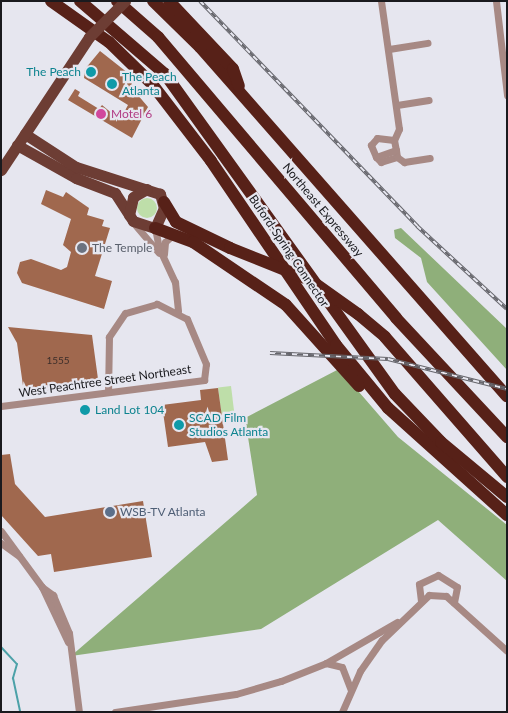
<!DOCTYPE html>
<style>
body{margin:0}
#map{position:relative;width:508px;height:713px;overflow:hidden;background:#e6e6ef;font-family:Lato,sans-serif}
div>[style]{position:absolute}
.green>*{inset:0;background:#bedea9;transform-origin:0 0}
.round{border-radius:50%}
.forest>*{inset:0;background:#8faf7a}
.stream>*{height:2px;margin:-1px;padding:0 1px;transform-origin:1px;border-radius:1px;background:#4ca1a8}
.building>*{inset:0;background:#a0684e}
.minor>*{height:7px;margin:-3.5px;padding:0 3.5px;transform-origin:3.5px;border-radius:3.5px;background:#a78984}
.primary>*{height:11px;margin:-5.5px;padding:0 5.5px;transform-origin:5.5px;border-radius:5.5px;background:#6d3d34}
.motorway>*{height:12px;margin:-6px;padding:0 6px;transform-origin:6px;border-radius:6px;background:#572118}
.rail>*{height:4px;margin-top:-2px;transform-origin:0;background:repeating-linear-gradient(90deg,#e6e6ef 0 5.5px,#66666c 0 11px);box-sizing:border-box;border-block:1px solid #66666c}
.primary-bridge>*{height:11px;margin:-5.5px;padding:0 5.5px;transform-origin:5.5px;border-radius:5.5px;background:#6d3d34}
.motorway-bridge>*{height:12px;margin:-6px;padding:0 6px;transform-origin:6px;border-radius:6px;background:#572118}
.dots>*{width:14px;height:14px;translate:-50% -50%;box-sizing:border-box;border:2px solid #e6e6ef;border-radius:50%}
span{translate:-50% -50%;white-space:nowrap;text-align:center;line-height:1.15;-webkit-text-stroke:4.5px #e6e6ef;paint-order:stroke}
.number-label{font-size:10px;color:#3c2e2a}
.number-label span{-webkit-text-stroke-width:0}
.culture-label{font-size:12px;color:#0d838f}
.right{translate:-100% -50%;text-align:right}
.left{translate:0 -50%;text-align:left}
.hotel-label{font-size:12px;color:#b23c85}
.street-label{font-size:12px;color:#1a1a1e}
.worship-label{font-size:12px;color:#5b616d}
.service-label{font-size:12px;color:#4e5e75}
.frame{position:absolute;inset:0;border:2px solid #1a1a1e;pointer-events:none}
</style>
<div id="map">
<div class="green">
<div class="round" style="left:137px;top:198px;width:20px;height:20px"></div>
<div style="left:231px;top:386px;width:26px;height:13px;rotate:83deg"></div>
</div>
<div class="forest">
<div style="clip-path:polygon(401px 228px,507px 329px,507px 370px,427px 282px,421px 258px,395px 238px,394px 230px)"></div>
<div style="clip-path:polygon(339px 369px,398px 437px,507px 525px,507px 581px,438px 520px,261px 629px,71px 656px,257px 495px,245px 418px)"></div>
</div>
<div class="stream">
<div style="left:1px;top:647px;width:23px;rotate:47deg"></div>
<div style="left:17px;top:664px;width:15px;rotate:106deg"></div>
<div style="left:13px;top:678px;width:35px;rotate:78deg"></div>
</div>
<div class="building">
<div style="clip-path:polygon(100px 51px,133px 77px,131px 87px,148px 107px,132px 138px,68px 100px,75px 89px,80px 92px,78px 96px,99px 109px,102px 105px,120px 120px,128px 105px,84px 78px,85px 69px)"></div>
<div style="clip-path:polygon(46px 190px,63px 197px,66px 192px,89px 208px,87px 215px,104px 220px,102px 226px,110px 228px,95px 276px,112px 281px,104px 309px,22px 283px,17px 273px,20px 262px,31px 259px,61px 270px,67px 267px,71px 252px,63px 245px,71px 219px,41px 204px)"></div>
<div style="clip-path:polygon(8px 327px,92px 335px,98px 379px,92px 380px,93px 385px,24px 393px,17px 343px)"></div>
<div style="clip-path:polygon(218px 388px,228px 460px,212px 462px,205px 442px,168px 447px,162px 405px,201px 400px,200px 390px)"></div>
<div style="clip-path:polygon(10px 454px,15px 484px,45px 517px,143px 501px,152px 557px,54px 572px,51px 554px,38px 556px,1px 515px,1px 455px)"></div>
</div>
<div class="minor">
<div style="left:381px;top:1px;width:129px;rotate:82deg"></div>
<div style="left:399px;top:129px;width:12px;rotate:114deg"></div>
<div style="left:394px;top:140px;width:10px;rotate:79deg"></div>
<div style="left:396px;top:150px;width:7px;rotate:82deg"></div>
<div style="left:397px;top:157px;width:17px;rotate:163deg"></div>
<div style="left:381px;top:162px;width:7px;rotate:-135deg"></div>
<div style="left:376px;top:157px;width:21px;rotate:-19deg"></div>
<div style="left:496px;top:1px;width:95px;rotate:83.3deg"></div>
<div style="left:389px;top:49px;width:39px;rotate:-9deg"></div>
<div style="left:397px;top:105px;width:32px;rotate:-9deg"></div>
<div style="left:376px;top:157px;width:13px;rotate:-113deg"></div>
<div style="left:371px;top:145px;width:9px;rotate:-49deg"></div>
<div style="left:377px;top:138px;width:17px;rotate:7deg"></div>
<div style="left:397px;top:157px;width:9px;rotate:36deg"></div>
<div style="left:404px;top:162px;width:26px;rotate:-9deg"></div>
<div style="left:131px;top:220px;width:43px;rotate:49.7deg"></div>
<div style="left:155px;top:228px;width:20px;rotate:79deg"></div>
<div style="left:159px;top:248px;width:38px;rotate:65deg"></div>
<div style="left:175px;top:282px;width:29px;rotate:84deg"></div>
<div style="left:164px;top:254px;width:12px;rotate:-85deg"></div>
<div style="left:165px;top:242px;width:12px;rotate:-42deg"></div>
<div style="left:1px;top:406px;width:205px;rotate:-7.3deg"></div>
<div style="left:204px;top:380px;width:16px;rotate:-83deg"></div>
<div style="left:206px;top:364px;width:49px;rotate:-112.9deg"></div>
<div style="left:187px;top:319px;width:34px;rotate:-153deg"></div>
<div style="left:157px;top:304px;width:33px;rotate:164deg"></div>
<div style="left:125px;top:313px;width:29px;rotate:124deg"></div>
<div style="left:109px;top:337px;width:55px;rotate:91deg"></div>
<div style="left:1px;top:531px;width:69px;rotate:53.8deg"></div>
<div style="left:42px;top:587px;width:61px;rotate:64.7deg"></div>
<div style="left:1px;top:543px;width:22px;rotate:36deg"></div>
<div style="left:42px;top:587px;width:14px;rotate:36deg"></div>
<div style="left:53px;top:595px;width:41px;rotate:67.2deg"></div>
<div style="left:69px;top:633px;width:80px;rotate:82.8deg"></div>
<div style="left:421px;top:601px;width:17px;rotate:-97deg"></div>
<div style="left:419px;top:584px;width:21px;rotate:-25deg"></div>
<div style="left:438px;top:575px;width:22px;rotate:32deg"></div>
<div style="left:457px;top:587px;width:16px;rotate:101deg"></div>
<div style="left:326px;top:663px;width:16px;rotate:14deg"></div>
<div style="left:342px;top:667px;width:25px;rotate:69deg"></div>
<div style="left:115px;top:712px;width:122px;rotate:-8.5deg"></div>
<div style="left:236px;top:694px;width:47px;rotate:-16.1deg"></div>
<div style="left:281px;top:681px;width:48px;rotate:-21.8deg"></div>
<div style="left:326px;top:663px;width:82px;rotate:-30deg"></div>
<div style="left:342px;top:712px;width:45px;rotate:-66.3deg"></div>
<div style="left:360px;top:671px;width:38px;rotate:-55deg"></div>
<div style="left:382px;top:640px;width:65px;rotate:-43.8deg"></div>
<div style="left:429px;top:595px;width:17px;rotate:3deg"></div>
<div style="left:446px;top:596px;width:82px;rotate:42deg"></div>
</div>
<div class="primary">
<div style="left:17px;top:145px;width:68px;rotate:29.2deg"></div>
<div style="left:76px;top:178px;width:42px;rotate:21deg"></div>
<div style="left:115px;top:193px;width:33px;rotate:57deg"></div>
<div style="left:133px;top:221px;width:23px;rotate:18deg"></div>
<div style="left:155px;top:228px;width:22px;rotate:-66deg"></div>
<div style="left:164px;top:208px;width:15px;rotate:-106deg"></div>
<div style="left:160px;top:194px;width:88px;rotate:-162.2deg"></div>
<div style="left:76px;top:167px;width:61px;rotate:-147.1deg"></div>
<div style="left:1px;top:170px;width:159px;rotate:-56.5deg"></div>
<div style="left:129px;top:215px;width:18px;rotate:-77deg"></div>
<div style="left:133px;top:197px;width:16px;rotate:-30deg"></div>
</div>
<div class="motorway">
<div style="left:51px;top:1px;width:71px;rotate:35.3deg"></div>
<div style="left:109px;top:42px;width:60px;rotate:44.3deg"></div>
<div style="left:152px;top:84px;width:97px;rotate:52.5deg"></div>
<div style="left:211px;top:161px;width:222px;rotate:55.8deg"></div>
<div style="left:336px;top:345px;width:82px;rotate:50.5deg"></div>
<div style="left:388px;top:408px;width:160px;rotate:42deg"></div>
<div style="left:80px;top:1px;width:112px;rotate:40.7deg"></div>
<div style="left:165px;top:74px;width:394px;rotate:54.3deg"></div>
<div style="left:395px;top:394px;width:66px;rotate:46.2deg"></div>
<div style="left:441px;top:442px;width:86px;rotate:39.8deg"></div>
<div style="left:117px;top:1px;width:55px;rotate:41.3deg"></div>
<div style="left:158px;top:37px;width:368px;rotate:49.7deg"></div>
<div style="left:396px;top:318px;width:163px;rotate:47deg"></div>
<div style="left:153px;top:1px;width:66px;rotate:44.4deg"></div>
<div style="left:200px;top:47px;width:465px;rotate:48.7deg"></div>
<div style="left:169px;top:1px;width:93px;rotate:46.7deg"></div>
<div style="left:233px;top:69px;width:18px;rotate:71deg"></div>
<div style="left:164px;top:202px;width:23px;rotate:59deg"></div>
<div style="left:176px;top:222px;width:60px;rotate:25.7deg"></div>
<div style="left:155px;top:228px;width:40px;rotate:20.2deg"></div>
<div style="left:193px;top:242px;width:112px;rotate:34.1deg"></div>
<div style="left:286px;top:305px;width:109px;rotate:48deg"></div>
<div style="left:358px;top:314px;width:35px;rotate:40deg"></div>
<div style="left:385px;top:337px;width:186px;rotate:48.9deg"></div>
</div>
<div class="rail">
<div style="left:200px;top:1px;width:313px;rotate:46deg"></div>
<div style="left:417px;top:226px;width:122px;rotate:42.7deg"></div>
<div style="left:270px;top:353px;width:118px;rotate:2.9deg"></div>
<div style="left:388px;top:359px;width:123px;rotate:14.1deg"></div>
</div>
<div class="primary-bridge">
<div style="left:89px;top:37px;width:51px;rotate:-45deg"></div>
</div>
<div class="motorway-bridge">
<div style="left:230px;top:248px;width:86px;rotate:21.8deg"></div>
<div style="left:310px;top:280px;width:59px;rotate:35.3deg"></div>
</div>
<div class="dots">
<div style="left:91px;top:72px;background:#0f9aa8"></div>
<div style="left:112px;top:84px;background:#0f9aa8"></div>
<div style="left:101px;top:114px;background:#d1479c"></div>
<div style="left:82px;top:248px;background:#6b7280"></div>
<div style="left:85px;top:410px;background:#0f9aa8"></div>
<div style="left:179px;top:425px;background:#0f9aa8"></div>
<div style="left:110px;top:512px;background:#5c6f8a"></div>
</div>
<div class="number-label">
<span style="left:58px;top:361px">1555</span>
</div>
<div class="culture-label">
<span class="right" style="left:81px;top:72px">The Peach</span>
<span class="left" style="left:122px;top:84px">The Peach<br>Atlanta</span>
<span class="left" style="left:95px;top:410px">Land Lot 104</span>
<span class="left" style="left:189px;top:425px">SCAD Film<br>Studios Atlanta</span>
</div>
<div class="hotel-label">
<span class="left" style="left:111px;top:114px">Motel 6</span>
</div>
<div class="street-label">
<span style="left:323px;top:210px;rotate:50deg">Northeast Expressway</span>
<span style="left:289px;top:251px;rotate:56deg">Buford-Spring Connector</span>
<span style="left:105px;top:381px;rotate:-8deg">West Peachtree Street Northeast</span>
</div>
<div class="worship-label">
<span class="left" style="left:92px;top:248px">The Temple</span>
</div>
<div class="service-label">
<span class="left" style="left:120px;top:512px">WSB-TV Atlanta</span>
</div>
<div class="frame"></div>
</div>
